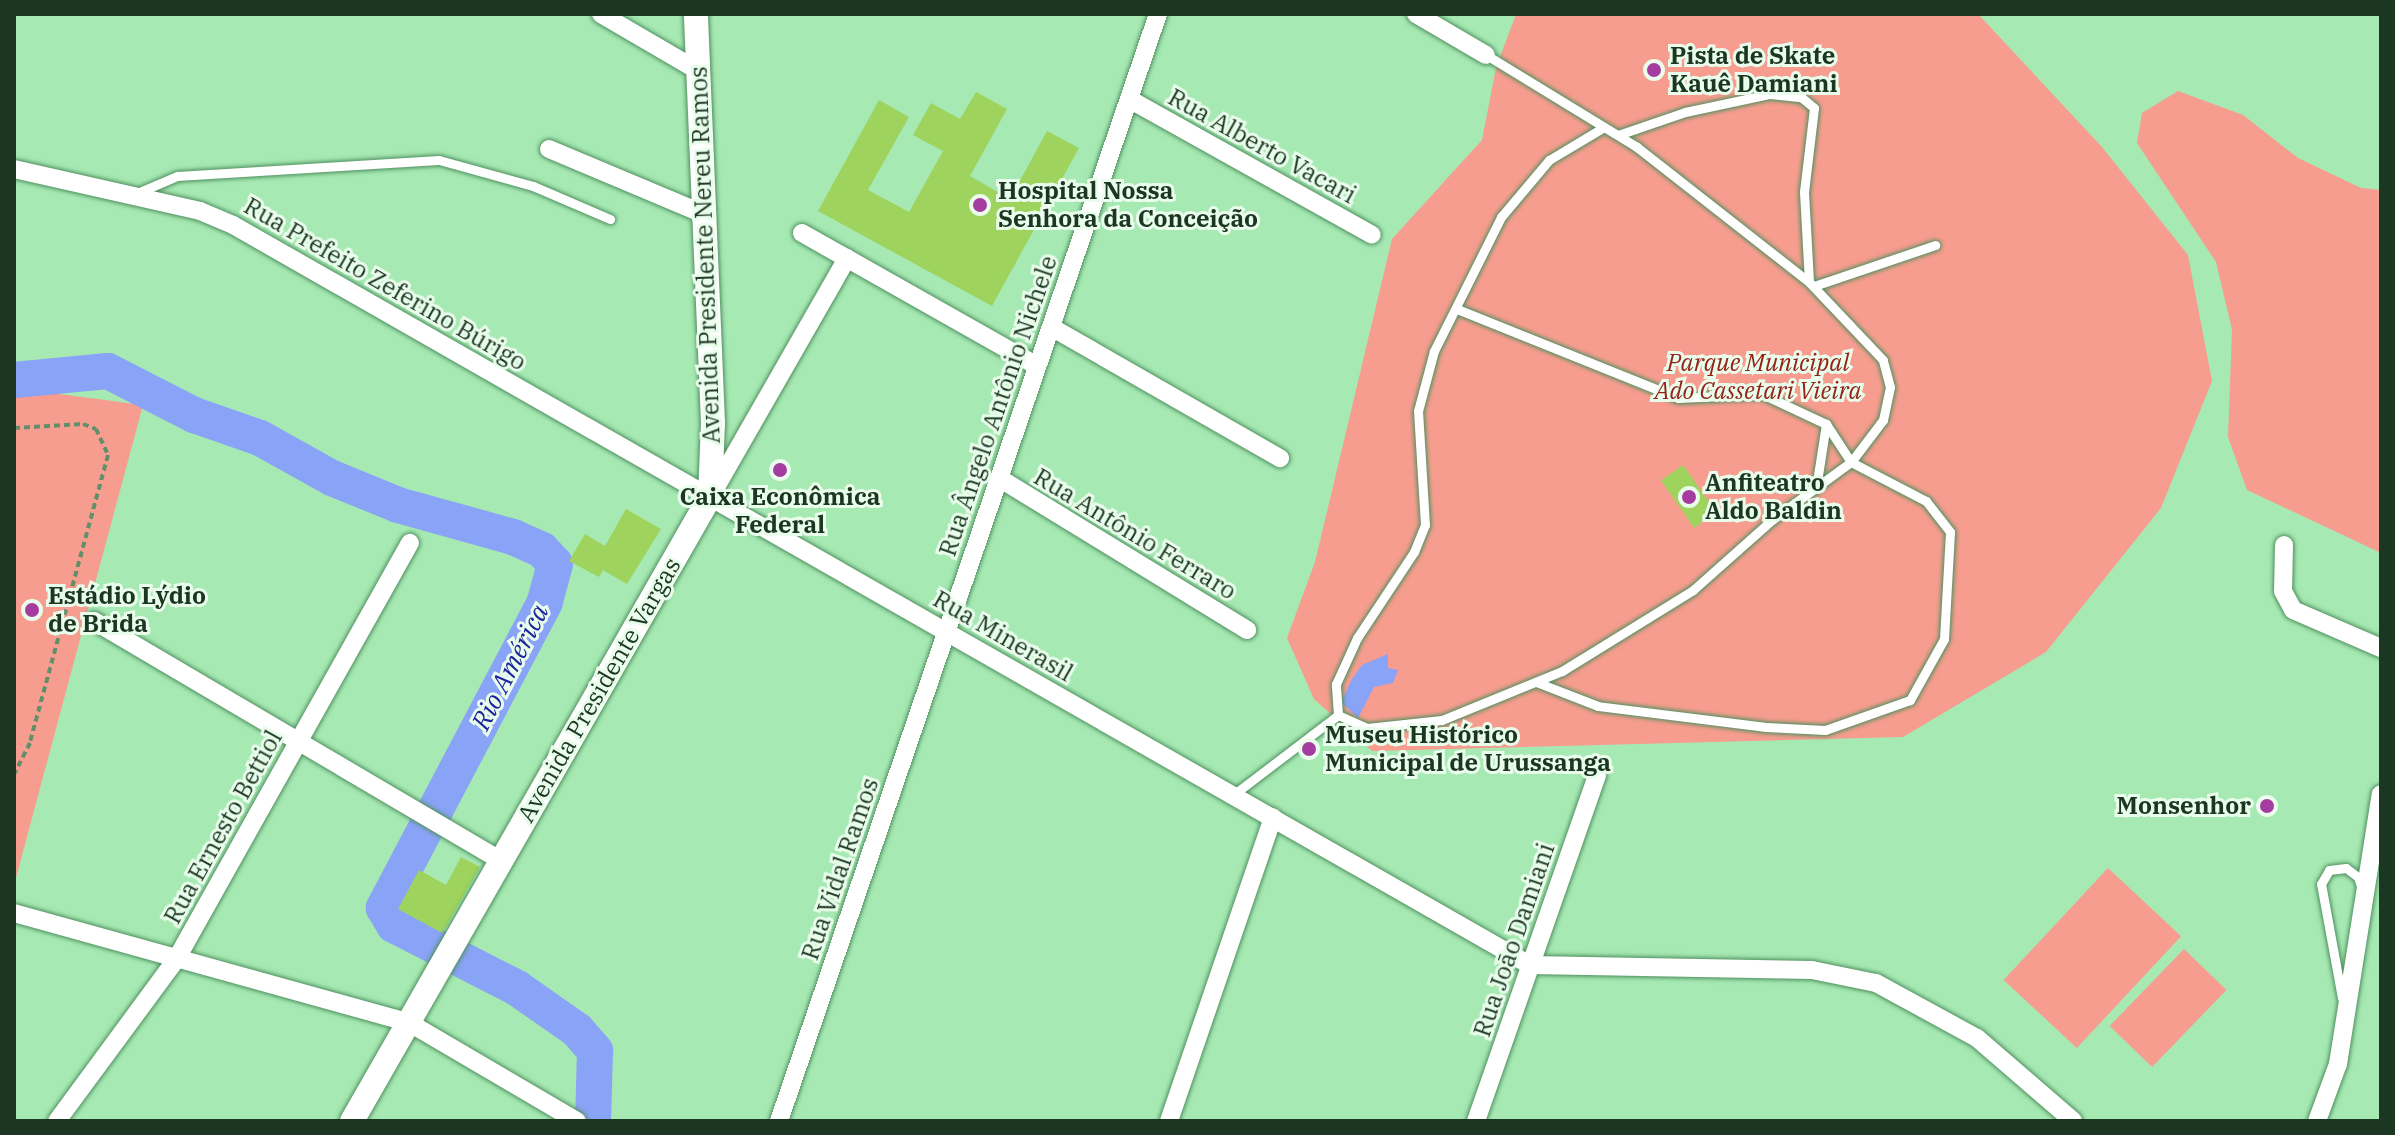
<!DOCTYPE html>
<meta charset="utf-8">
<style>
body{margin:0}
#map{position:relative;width:2395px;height:1135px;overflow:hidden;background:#a6e9b3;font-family:"IBM Plex Serif",serif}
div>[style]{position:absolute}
.green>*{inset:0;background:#f79d8f;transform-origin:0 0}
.water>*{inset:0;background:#89a3f7}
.river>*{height:36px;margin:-18px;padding:0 18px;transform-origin:18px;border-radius:18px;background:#89a3f7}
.building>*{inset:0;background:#9ed35e;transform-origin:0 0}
.path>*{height:4px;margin-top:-2px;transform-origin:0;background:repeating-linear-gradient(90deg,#608f6a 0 6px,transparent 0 10px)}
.roads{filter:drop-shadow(0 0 2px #50905f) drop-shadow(0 0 2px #50905f)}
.lane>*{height:9px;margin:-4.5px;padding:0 4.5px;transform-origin:4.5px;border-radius:4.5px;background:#fff}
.street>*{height:18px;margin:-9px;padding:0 9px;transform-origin:9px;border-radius:9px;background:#fff}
.secondary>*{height:24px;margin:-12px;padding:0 12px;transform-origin:12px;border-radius:12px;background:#fff}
.dots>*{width:22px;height:22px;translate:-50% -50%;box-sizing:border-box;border:4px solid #eafdec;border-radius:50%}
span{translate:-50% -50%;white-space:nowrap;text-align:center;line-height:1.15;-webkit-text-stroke:6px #eafdec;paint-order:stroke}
.poi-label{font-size:24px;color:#1b3621;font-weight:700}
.left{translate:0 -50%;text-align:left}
.right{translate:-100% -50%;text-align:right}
.street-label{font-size:24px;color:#1b3621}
.park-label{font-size:24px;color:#932218;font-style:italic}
.water-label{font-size:26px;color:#1d259c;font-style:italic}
.frame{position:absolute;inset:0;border:16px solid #1b3621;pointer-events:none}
</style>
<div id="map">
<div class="green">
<div style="clip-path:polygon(1516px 14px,1978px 14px,2102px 147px,2188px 255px,2212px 381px,2161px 508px,2046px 652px,1903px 737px,1372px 751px,1314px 699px,1287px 638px,1315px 562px,1392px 239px,1482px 140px,1496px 68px)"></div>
<div style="clip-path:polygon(2178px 91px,2243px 115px,2298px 158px,2361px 188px,2381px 190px,2381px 553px,2247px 490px,2228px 437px,2232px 330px,2216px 262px,2137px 143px,2142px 113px)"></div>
<div style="clip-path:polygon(14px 388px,143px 405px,14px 885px)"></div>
<div style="left:2108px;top:868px;width:100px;height:153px;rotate:43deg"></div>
<div style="left:2184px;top:949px;width:59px;height:107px;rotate:44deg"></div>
</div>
<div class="water">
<div style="clip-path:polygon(1388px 654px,1388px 668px,1398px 670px,1393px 683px,1374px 687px,1358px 718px,1341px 702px,1352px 679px,1362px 665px)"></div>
</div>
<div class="river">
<div style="left:14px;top:380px;width:94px;rotate:-5.5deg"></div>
<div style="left:108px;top:371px;width:97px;rotate:27.1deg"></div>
<div style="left:194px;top:415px;width:70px;rotate:19.2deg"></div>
<div style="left:260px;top:438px;width:82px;rotate:29.1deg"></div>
<div style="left:332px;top:478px;width:71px;rotate:22.2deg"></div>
<div style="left:398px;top:505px;width:119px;rotate:15.5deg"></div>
<div style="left:513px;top:537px;width:32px;rotate:24deg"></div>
<div style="left:542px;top:550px;width:19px;rotate:47deg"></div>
<div style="left:555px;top:564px;width:39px;rotate:105deg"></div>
<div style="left:545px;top:602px;width:346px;rotate:117.8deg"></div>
<div style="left:384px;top:908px;width:20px;rotate:60deg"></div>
<div style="left:394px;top:925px;width:138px;rotate:27.1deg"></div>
<div style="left:517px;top:988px;width:73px;rotate:35deg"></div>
<div style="left:577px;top:1030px;width:28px;rotate:49deg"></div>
<div style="left:595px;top:1051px;width:70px;rotate:91.6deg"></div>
</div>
<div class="building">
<div style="clip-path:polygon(976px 92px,1007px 109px,970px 176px,1010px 199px,1047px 131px,1079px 148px,992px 306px,818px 211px,879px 100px,909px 117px,868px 190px,909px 212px,943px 151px,913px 135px,931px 103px,960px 119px)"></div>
<div style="left:1683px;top:465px;width:58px;height:27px;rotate:55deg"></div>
<div style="clip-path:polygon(626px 509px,661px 529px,627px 584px,603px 570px,599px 577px,569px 561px,585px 534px,605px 546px)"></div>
<div style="clip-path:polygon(461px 857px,480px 867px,442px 933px,398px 909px,419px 870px,446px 885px)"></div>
</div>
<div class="path">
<div style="left:14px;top:428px;width:69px;rotate:-3.3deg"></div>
<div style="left:83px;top:424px;width:14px;rotate:21deg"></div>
<div style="left:96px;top:429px;width:29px;rotate:65deg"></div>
<div style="left:108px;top:455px;width:298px;rotate:105.2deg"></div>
<div style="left:30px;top:743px;width:35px;rotate:117deg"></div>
</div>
<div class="roads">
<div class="lane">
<div style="left:1618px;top:135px;width:71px;rotate:-18.9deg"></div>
<div style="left:1685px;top:112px;width:87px;rotate:-12deg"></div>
<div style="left:1770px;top:94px;width:31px;rotate:6deg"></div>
<div style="left:1801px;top:97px;width:17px;rotate:40deg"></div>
<div style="left:1814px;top:108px;width:85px;rotate:96.8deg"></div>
<div style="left:1804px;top:192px;width:90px;rotate:86.8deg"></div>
<div style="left:135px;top:194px;width:46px;rotate:-23.2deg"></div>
<div style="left:177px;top:176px;width:262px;rotate:-3.5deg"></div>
<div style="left:439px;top:160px;width:98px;rotate:15.5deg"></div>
<div style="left:533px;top:186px;width:84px;rotate:23.2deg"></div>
<div style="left:1814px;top:286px;width:128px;rotate:-18.7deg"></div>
<div style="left:1457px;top:309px;width:238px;rotate:21.9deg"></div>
<div style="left:1678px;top:398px;width:84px;rotate:-2.7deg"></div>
<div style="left:1762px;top:394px;width:71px;rotate:25.1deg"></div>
<div style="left:1826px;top:424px;width:45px;rotate:56.7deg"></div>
<div style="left:1851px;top:462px;width:85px;rotate:27.5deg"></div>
<div style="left:1926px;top:501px;width:39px;rotate:52deg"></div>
<div style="left:1950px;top:532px;width:107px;rotate:93.2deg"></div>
<div style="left:1944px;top:639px;width:70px;rotate:119.1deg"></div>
<div style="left:1910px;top:700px;width:90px;rotate:160.6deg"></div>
<div style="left:1825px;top:730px;width:59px;rotate:-177.1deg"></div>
<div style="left:1766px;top:727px;width:169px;rotate:-172.9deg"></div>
<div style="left:1598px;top:706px;width:66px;rotate:-158.8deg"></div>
<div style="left:1816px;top:488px;width:65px;rotate:-81.1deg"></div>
<div style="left:1338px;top:715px;width:31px;rotate:-94deg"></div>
<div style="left:1336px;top:684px;width:51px;rotate:-65.5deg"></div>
<div style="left:1357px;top:638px;width:103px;rotate:-56.5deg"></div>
<div style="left:1414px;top:552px;width:29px;rotate:-68deg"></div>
<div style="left:1425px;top:525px;width:114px;rotate:-93.5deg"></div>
<div style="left:1418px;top:411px;width:62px;rotate:-75.1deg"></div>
<div style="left:1434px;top:351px;width:150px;rotate:-63.4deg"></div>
<div style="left:1501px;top:217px;width:75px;rotate:-49.9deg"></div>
<div style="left:1549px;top:160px;width:64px;rotate:-31deg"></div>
<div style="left:1233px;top:795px;width:132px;rotate:-37.3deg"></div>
<div style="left:1338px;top:715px;width:32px;rotate:24deg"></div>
<div style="left:1367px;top:728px;width:75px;rotate:-6.1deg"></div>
<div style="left:1442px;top:720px;width:130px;rotate:-22.2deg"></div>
<div style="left:1562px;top:671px;width:154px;rotate:-31.7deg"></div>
<div style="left:1693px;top:590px;width:107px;rotate:-41.6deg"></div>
<div style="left:1773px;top:519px;width:97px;rotate:-36.2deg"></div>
<div style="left:1851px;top:462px;width:53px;rotate:-52.7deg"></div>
<div style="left:1883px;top:420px;width:34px;rotate:-78deg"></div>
<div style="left:1890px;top:387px;width:28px;rotate:-105deg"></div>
<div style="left:1883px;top:360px;width:108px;rotate:-133.5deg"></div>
<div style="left:1809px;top:282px;width:219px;rotate:-141.9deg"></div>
<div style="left:1637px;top:147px;width:177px;rotate:-148.6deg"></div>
<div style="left:2342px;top:998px;width:116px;rotate:-100.4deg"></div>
<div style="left:2321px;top:884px;width:16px;rotate:-60deg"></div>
<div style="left:2329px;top:870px;width:17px;rotate:-7deg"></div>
<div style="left:2346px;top:868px;width:15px;rotate:37deg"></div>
<div style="left:2358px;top:877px;width:13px;rotate:72deg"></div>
</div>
<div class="street">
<div style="left:601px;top:14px;width:111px;rotate:30.3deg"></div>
<div style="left:1416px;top:14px;width:81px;rotate:30.4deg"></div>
<div style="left:1129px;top:99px;width:278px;rotate:29.2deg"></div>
<div style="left:549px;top:149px;width:168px;rotate:22.8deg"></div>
<div style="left:14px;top:169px;width:191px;rotate:12.7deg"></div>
<div style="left:200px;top:211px;width:36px;rotate:23deg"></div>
<div style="left:233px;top:225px;width:1493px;rotate:29.71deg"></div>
<div style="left:1530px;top:965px;width:282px;rotate:1deg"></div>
<div style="left:1812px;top:970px;width:65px;rotate:11.5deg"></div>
<div style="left:1876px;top:983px;width:115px;rotate:28.6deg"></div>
<div style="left:1977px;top:1038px;width:127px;rotate:40.8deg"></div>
<div style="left:802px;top:233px;width:270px;rotate:29.5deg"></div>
<div style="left:1051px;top:327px;width:264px;rotate:29.8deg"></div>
<div style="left:999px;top:478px;width:291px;rotate:31.5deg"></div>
<div style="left:712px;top:494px;width:272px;rotate:-60.2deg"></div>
<div style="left:2284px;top:545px;width:46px;rotate:91.2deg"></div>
<div style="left:2283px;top:591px;width:21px;rotate:62deg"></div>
<div style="left:2293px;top:610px;width:96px;rotate:23.4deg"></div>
<div style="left:94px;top:621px;width:472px;rotate:30.5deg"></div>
<div style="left:14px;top:913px;width:409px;rotate:15.5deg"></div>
<div style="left:408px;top:1022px;width:196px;rotate:30.4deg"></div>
<div style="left:57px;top:1121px;width:202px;rotate:-53.6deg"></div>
<div style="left:177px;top:958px;width:476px;rotate:-60.7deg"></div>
<div style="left:779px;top:1121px;width:1170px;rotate:-71.1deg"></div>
<div style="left:1169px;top:1121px;width:321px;rotate:-71.1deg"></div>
<div style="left:1476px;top:1121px;width:367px;rotate:-70.7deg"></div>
<div style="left:2317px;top:1121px;width:61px;rotate:-69.8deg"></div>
<div style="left:2338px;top:1064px;width:273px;rotate:-81deg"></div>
</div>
<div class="secondary">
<div style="left:352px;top:1121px;width:719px;rotate:-60.16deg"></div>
<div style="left:710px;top:497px;width:74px;rotate:-87.7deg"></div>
<div style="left:713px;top:423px;width:409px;rotate:-92.4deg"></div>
</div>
</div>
<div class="dots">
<div style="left:1654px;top:70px;background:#a53da0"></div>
<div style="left:980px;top:205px;background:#a53da0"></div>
<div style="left:780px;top:470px;background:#a53da0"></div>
<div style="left:1689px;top:497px;background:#a53da0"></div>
<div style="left:32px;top:610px;background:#a53da0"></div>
<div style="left:1309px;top:749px;background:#a53da0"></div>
<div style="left:2267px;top:806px;background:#a53da0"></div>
</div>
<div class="poi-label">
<span class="left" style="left:1670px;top:70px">Pista de Skate<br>Kauê Damiani</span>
<span class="left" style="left:998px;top:205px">Hospital Nossa<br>Senhora da Conceição</span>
<span class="left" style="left:1705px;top:497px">Anfiteatro<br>Aldo Baldin</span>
<span style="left:780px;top:511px">Caixa Econômica<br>Federal</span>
<span class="left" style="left:48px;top:610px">Estádio Lýdio<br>de Brida</span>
<span class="left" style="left:1325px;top:749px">Museu Histórico<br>Municipal de Urussanga</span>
<span class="right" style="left:2251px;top:806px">Monsenhor</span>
</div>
<div class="street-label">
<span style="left:1262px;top:146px;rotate:29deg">Rua Alberto Vacari</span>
<span style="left:705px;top:255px;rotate:-92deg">Avenida Presidente Nereu Ramos</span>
<span style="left:385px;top:284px;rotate:30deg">Rua Prefeito Zeferino Búrigo</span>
<span style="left:998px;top:406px;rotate:-71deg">Rua Ângelo Antônio Nichele</span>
<span style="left:1135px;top:534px;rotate:31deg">Rua Antônio Ferraro</span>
<span style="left:1003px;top:636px;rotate:30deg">Rua Minerasil</span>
<span style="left:599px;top:690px;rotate:-60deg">Avenida Presidente Vargas</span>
<span style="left:223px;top:827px;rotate:-61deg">Rua Ernesto Bettiol</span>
<span style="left:840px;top:869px;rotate:-71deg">Rua Vidal Ramos</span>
<span style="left:1514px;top:940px;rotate:-71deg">Rua João Damiani</span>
</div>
<div class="park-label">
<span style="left:1758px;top:377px">Parque Municipal<br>Ado Cassetari Vieira</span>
</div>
<div class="water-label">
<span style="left:510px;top:667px;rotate:-63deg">Rio América</span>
</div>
<div class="frame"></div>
</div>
